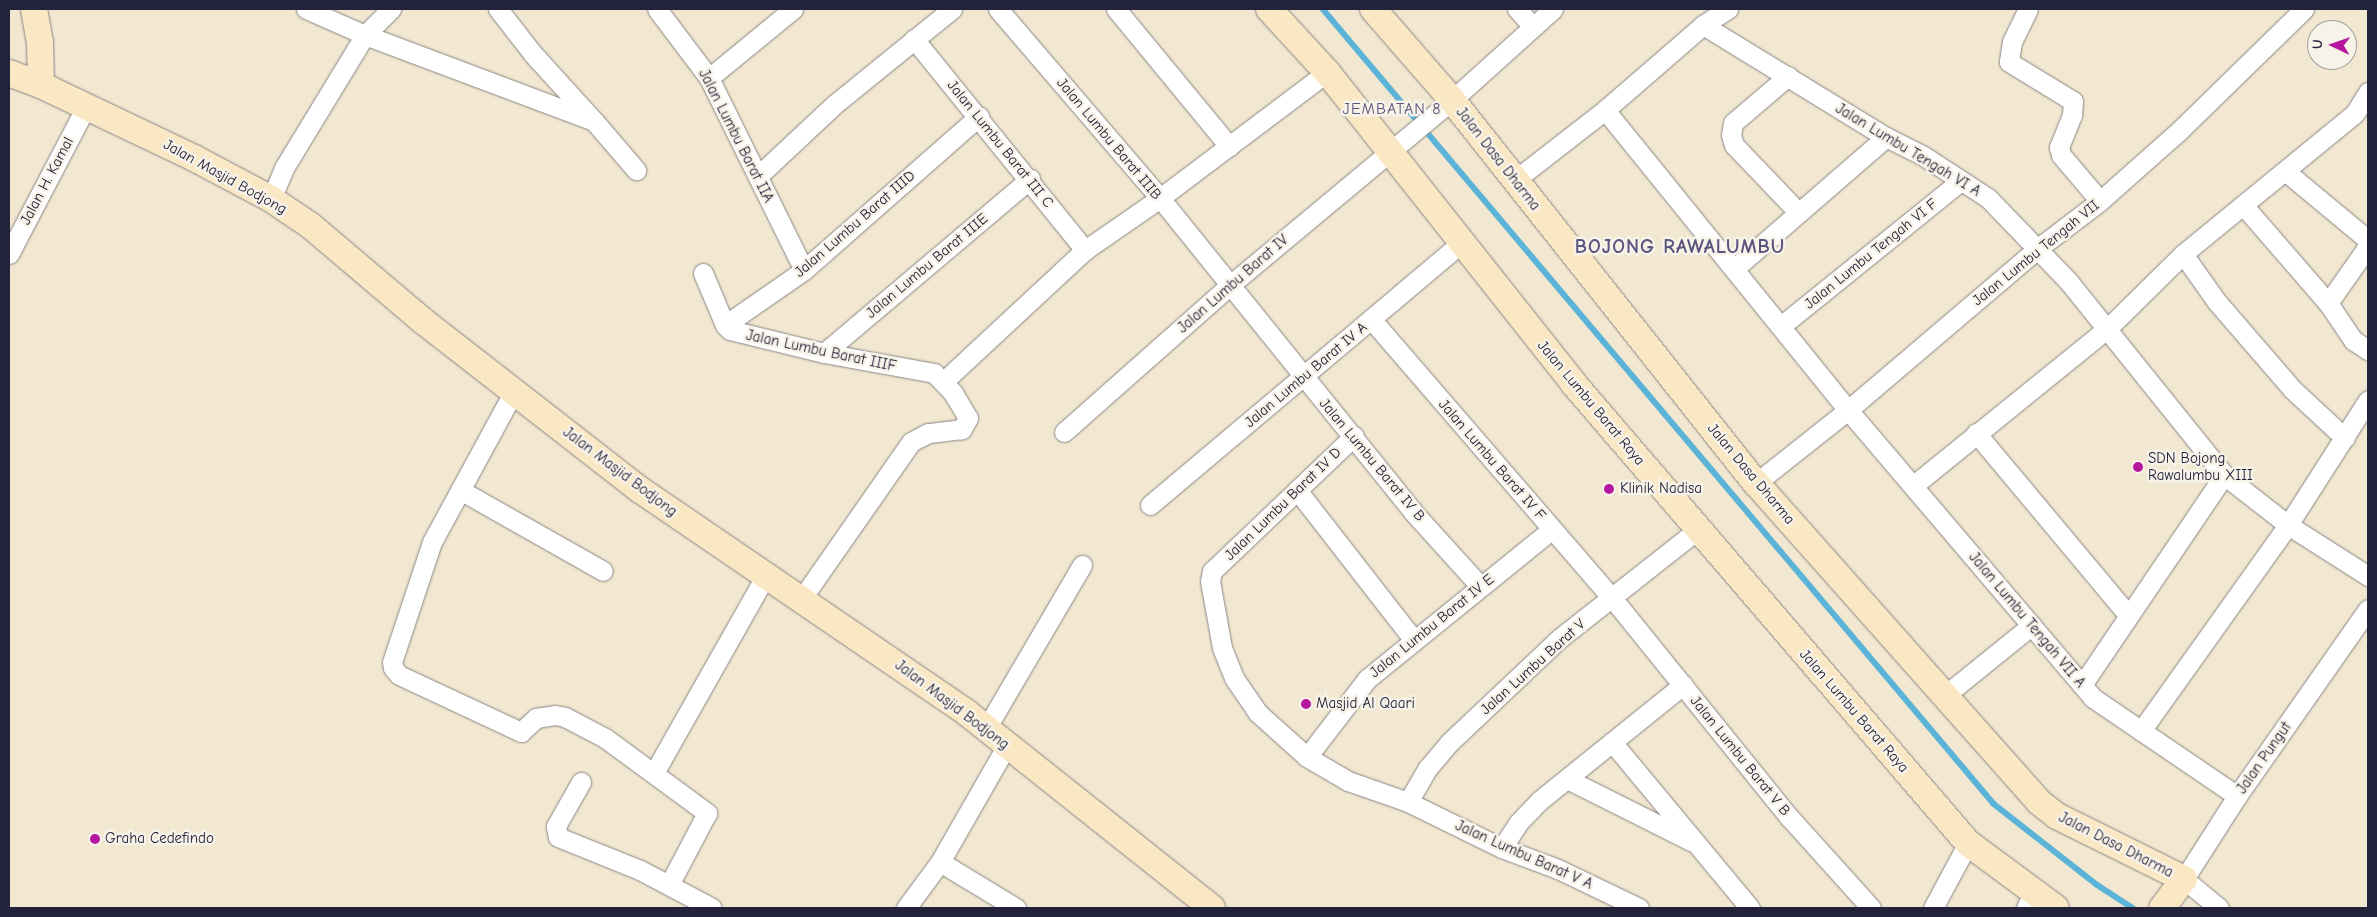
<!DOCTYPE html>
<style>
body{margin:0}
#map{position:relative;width:2377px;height:917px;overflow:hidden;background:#f2e8d1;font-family:"Comic Neue",sans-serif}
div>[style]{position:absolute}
.stream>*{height:5.5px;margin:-2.75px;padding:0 2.75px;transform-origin:2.75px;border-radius:2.75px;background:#5bb4d8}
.roads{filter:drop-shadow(0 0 1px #8a8586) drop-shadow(0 0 1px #8a8586)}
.street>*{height:19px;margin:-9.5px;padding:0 9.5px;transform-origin:9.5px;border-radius:9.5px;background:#fff}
.secondary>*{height:26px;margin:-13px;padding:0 13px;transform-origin:13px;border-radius:13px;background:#fae7c3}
.dots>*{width:14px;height:14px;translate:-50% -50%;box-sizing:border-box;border:2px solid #f7f3e8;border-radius:50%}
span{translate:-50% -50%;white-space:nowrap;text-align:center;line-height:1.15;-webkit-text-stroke:5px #f7f3e8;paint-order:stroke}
.street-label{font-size:15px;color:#22223b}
.poi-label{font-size:15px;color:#22223b}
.left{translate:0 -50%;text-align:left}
.neighbourhood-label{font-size:16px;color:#5a547f;letter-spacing:1px}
.district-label{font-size:20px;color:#5a547f;font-weight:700;letter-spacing:1px}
.frame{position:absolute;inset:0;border:10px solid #22223b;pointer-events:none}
.north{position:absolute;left:2307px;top:20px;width:50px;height:50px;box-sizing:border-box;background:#f7f3e8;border:1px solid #a29fa3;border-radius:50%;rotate:273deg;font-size:14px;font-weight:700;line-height:20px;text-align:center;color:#22223b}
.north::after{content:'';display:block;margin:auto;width:18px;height:22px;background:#b5179e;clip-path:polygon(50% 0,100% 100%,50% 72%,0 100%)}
</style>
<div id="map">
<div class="stream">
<div style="left:1323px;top:9px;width:1040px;rotate:49.83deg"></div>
<div style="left:1994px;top:804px;width:130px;rotate:38.1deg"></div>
<div style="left:2096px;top:884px;width:44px;rotate:33deg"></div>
</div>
<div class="roads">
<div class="street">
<div style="left:306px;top:9px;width:64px;rotate:23.8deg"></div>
<div style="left:365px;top:35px;width:245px;rotate:20.6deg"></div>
<div style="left:594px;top:121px;width:65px;rotate:49.4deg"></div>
<div style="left:498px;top:9px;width:57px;rotate:52.1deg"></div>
<div style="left:533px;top:54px;width:89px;rotate:47.7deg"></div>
<div style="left:657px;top:9px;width:86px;rotate:53deg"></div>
<div style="left:709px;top:78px;width:214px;rotate:63.7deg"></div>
<div style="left:998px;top:9px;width:249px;rotate:49.4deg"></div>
<div style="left:1160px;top:198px;width:403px;rotate:51.1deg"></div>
<div style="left:1413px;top:512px;width:100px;rotate:47.8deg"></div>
<div style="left:1116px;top:9px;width:178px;rotate:50.5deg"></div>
<div style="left:1517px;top:9px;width:24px;rotate:48deg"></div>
<div style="left:2028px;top:9px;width:37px;rotate:116deg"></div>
<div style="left:2012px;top:42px;width:20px;rotate:99deg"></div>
<div style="left:2009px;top:62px;width:75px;rotate:31.4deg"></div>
<div style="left:2073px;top:101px;width:14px;rotate:94deg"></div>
<div style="left:2072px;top:115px;width:35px;rotate:112deg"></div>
<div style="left:2059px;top:147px;width:8px;rotate:76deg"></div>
<div style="left:2061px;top:155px;width:60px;rotate:49.7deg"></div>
<div style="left:1703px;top:25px;width:30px;rotate:-33deg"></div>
<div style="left:914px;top:39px;width:272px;rotate:51deg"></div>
<div style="left:1788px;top:76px;width:72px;rotate:139.5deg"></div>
<div style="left:1733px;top:123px;width:12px;rotate:99deg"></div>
<div style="left:1731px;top:135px;width:10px;rotate:73deg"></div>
<div style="left:1734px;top:145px;width:93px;rotate:46.3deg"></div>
<div style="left:709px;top:78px;width:109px;rotate:-39.4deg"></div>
<div style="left:1605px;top:110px;width:386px;rotate:51deg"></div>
<div style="left:1848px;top:410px;width:378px;rotate:49.6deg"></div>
<div style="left:2093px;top:698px;width:174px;rotate:34.2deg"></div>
<div style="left:2285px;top:171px;width:108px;rotate:39.7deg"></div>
<div style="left:2368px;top:240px;width:9px;rotate:103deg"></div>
<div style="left:2366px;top:249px;width:66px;rotate:125.1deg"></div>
<div style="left:758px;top:176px;width:105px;rotate:-43.1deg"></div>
<div style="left:835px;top:104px;width:151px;rotate:-39.1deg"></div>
<div style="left:1515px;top:180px;width:114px;rotate:-37.9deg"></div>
<div style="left:1605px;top:110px;width:130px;rotate:-40.9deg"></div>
<div style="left:1703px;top:25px;width:215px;rotate:31.5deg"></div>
<div style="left:1886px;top:137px;width:40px;rotate:26.6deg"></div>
<div style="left:1922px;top:155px;width:79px;rotate:33.1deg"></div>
<div style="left:1988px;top:198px;width:117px;rotate:46deg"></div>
<div style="left:2069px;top:282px;width:248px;rotate:51.2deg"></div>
<div style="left:2224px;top:475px;width:81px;rotate:38deg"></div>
<div style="left:2288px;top:525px;width:95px;rotate:32.5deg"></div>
<div style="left:271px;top:199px;width:34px;rotate:-67deg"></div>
<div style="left:284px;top:168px;width:156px;rotate:-58.7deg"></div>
<div style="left:365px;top:35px;width:37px;rotate:-45deg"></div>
<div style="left:2243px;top:205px;width:130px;rotate:49.1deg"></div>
<div style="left:2328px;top:303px;width:45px;rotate:56deg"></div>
<div style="left:2353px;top:340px;width:18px;rotate:34deg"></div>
<div style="left:9px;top:254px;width:166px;rotate:-62.4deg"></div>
<div style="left:2183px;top:254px;width:59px;rotate:54.7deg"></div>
<div style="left:2217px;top:302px;width:115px;rotate:49.2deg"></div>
<div style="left:2292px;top:389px;width:72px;rotate:42.8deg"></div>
<div style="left:1735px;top:268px;width:200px;rotate:-40.9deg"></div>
<div style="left:703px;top:273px;width:56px;rotate:67.1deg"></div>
<div style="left:725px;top:325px;width:7px;rotate:45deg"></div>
<div style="left:730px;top:330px;width:97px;rotate:13.7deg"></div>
<div style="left:824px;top:353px;width:112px;rotate:10.3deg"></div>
<div style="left:934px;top:373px;width:28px;rotate:46deg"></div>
<div style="left:953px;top:393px;width:29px;rotate:59deg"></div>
<div style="left:968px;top:418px;width:13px;rotate:119deg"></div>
<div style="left:962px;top:429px;width:34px;rotate:173deg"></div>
<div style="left:928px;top:433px;width:19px;rotate:152deg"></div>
<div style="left:911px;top:442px;width:190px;rotate:124.9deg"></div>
<div style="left:1371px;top:319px;width:370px;rotate:49.2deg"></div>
<div style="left:1613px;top:599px;width:282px;rotate:51.1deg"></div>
<div style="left:1790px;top:818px;width:121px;rotate:48deg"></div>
<div style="left:725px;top:325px;width:96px;rotate:-34.8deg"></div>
<div style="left:804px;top:270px;width:233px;rotate:-41.3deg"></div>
<div style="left:1781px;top:326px;width:231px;rotate:-38.9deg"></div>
<div style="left:824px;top:353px;width:270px;rotate:-40.2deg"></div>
<div style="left:944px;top:381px;width:192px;rotate:-42.9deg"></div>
<div style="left:1085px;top:250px;width:91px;rotate:-34.7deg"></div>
<div style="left:1160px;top:198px;width:209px;rotate:-37deg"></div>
<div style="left:514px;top:391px;width:172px;rotate:118.5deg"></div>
<div style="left:432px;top:542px;width:126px;rotate:108.4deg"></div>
<div style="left:392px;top:662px;width:6px;rotate:81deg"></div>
<div style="left:393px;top:668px;width:9px;rotate:49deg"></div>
<div style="left:399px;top:675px;width:135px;rotate:25deg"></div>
<div style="left:521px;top:732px;width:21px;rotate:-43deg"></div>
<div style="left:536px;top:718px;width:19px;rotate:-9deg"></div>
<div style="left:555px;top:715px;width:10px;rotate:11deg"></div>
<div style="left:565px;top:717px;width:45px;rotate:27.7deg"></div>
<div style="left:605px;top:738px;width:127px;rotate:36.3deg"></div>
<div style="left:707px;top:813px;width:81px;rotate:117.8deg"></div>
<div style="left:1064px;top:432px;width:222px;rotate:-41.5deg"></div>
<div style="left:1230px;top:285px;width:289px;rotate:-39.8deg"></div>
<div style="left:1452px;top:100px;width:136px;rotate:-42deg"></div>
<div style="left:1976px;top:433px;width:237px;rotate:50.1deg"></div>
<div style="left:1354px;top:436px;width:196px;rotate:136.4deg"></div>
<div style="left:1212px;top:571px;width:10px;rotate:101deg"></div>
<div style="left:1210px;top:581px;width:68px;rotate:79.8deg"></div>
<div style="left:1222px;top:648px;width:32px;rotate:68deg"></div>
<div style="left:1234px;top:678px;width:42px;rotate:55.6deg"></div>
<div style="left:1258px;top:713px;width:66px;rotate:41.9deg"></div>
<div style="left:1307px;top:757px;width:48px;rotate:30.3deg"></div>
<div style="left:1348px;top:781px;width:64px;rotate:19.3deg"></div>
<div style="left:1408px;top:802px;width:105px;rotate:26.1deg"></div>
<div style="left:1502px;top:848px;width:60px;rotate:20.6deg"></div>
<div style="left:1558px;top:869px;width:90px;rotate:25.7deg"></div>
<div style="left:1756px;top:483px;width:117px;rotate:-38.4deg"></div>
<div style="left:1848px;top:410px;width:248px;rotate:-40.4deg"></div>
<div style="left:2037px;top:249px;width:79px;rotate:-37.3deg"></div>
<div style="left:2100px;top:201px;width:108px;rotate:-41.6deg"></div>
<div style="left:2181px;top:129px;width:172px;rotate:-44.3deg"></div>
<div style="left:1914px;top:485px;width:250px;rotate:-39deg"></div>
<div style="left:2108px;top:328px;width:105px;rotate:-44.6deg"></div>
<div style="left:2183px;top:254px;width:222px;rotate:-39.3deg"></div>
<div style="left:2355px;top:113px;width:25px;rotate:-58deg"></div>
<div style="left:460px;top:490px;width:164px;rotate:29.5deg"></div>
<div style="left:1297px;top:490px;width:189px;rotate:52.1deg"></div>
<div style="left:1150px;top:505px;width:405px;rotate:-40.1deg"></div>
<div style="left:2082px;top:685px;width:254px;rotate:-55.9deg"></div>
<div style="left:1943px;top:697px;width:114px;rotate:-39deg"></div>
<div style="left:987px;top:727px;width:188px;rotate:-59.6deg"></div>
<div style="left:2141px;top:731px;width:253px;rotate:-54.5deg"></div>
<div style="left:2288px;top:525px;width:148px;rotate:-57.4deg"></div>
<div style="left:1612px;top:742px;width:216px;rotate:50.3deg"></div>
<div style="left:1307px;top:757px;width:98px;rotate:-52.4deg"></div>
<div style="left:1367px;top:679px;width:237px;rotate:-39deg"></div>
<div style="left:654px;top:773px;width:227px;rotate:-60.5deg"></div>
<div style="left:1567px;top:779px;width:139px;rotate:26.6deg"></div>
<div style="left:581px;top:782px;width:51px;rotate:119.6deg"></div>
<div style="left:556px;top:826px;width:11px;rotate:80deg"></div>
<div style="left:558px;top:837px;width:88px;rotate:21.9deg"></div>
<div style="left:640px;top:870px;width:81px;rotate:27.8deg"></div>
<div style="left:1408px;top:802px;width:39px;rotate:-60deg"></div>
<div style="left:1428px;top:768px;width:35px;rotate:-50deg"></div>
<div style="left:1451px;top:741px;width:150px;rotate:-43.4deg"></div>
<div style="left:1560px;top:638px;width:174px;rotate:-38.2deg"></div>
<div style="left:1502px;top:848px;width:30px;rotate:-57deg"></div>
<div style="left:1518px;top:823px;width:30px;rotate:-46deg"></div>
<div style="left:1539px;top:801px;width:185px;rotate:-38.9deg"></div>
<div style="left:940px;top:862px;width:89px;rotate:31.2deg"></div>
<div style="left:906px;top:908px;width:57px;rotate:-53.5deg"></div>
<div style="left:940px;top:862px;width:135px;rotate:-60.2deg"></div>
<div style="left:1933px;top:908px;width:74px;rotate:-61.7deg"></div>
<div style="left:2026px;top:908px;width:19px;rotate:-65deg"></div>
<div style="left:2219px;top:908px;width:45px;rotate:-140.4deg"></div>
<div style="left:2184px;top:879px;width:98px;rotate:-57.4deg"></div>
<div style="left:2237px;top:796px;width:228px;rotate:-55deg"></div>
</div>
<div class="secondary">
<div style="left:34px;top:9px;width:34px;rotate:80deg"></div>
<div style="left:40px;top:42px;width:43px;rotate:88.7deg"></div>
<div style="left:1269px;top:9px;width:86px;rotate:47.4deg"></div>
<div style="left:1327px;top:72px;width:398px;rotate:51.6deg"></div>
<div style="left:1574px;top:384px;width:605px;rotate:49.36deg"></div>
<div style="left:1968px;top:843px;width:109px;rotate:36.5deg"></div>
<div style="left:1373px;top:9px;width:121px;rotate:49deg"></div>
<div style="left:1452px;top:100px;width:489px;rotate:51.6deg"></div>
<div style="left:1756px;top:483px;width:426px;rotate:48.4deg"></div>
<div style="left:2039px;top:802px;width:23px;rotate:38deg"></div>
<div style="left:2057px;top:816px;width:142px;rotate:26.4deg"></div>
<div style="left:2184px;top:879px;width:36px;rotate:127deg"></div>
<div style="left:9px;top:73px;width:34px;rotate:21deg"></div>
<div style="left:41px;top:85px;width:170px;rotate:25.5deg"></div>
<div style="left:194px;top:158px;width:87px;rotate:28deg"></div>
<div style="left:271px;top:199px;width:48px;rotate:34deg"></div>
<div style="left:311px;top:226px;width:147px;rotate:40.3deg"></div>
<div style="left:423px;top:321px;width:274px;rotate:37.9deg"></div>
<div style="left:639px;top:489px;width:397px;rotate:34.3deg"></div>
<div style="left:967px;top:713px;width:313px;rotate:38.5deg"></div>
</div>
</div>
<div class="dots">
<div style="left:2138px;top:467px;background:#b5179e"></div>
<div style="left:1609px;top:489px;background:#b5179e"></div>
<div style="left:1306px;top:704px;background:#b5179e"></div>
<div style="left:95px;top:839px;background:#b5179e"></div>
</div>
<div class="street-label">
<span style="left:736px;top:136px;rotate:63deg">Jalan Lumbu Barat IIA</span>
<span style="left:1109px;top:139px;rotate:50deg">Jalan Lumbu Barat IIIB</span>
<span style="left:1000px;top:144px;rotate:51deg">Jalan Lumbu Barat III C</span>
<span style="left:1908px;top:150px;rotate:31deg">Jalan Lumbu Tengah VI A</span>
<span style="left:1498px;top:159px;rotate:52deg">Jalan Dasa Dharma</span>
<span style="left:225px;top:177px;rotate:29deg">Jalan Masjid Bodjong</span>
<span style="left:47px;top:181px;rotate:-62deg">Jalan H. Kamal</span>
<span style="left:855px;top:224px;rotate:-41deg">Jalan Lumbu Barat IIID</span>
<span style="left:2036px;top:253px;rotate:-39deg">Jalan Lumbu Tengah VII</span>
<span style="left:1871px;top:254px;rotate:-39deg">Jalan Lumbu Tengah VI F</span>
<span style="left:927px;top:266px;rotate:-40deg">Jalan Lumbu Barat IIIE</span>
<span style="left:1233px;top:284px;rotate:-41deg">Jalan Lumbu Barat IV</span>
<span style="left:821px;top:351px;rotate:12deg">Jalan Lumbu Barat IIIF</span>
<span style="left:1306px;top:375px;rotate:-40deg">Jalan Lumbu Barat IV A</span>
<span style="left:1591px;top:403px;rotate:50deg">Jalan Lumbu Barat Raya</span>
<span style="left:1372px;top:460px;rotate:50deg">Jalan Lumbu Barat IV B</span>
<span style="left:1492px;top:460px;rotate:49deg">Jalan Lumbu Barat IV F</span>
<span style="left:620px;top:472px;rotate:37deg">Jalan Masjid Bodjong</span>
<span style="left:1751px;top:474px;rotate:50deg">Jalan Dasa Dharma</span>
<span style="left:1283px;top:504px;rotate:-44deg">Jalan Lumbu Barat IV D</span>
<span style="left:2027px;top:620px;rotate:50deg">Jalan Lumbu Tengah VII A</span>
<span style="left:1432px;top:626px;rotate:-39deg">Jalan Lumbu Barat IV E</span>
<span style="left:1533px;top:667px;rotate:-42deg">Jalan Lumbu Barat V</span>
<span style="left:952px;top:705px;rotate:37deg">Jalan Masjid Bodjong</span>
<span style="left:1854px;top:711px;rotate:49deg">Jalan Lumbu Barat Raya</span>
<span style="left:1740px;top:756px;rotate:51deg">Jalan Lumbu Barat V B</span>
<span style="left:2264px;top:758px;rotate:-55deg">Jalan Pungut</span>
<span style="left:2116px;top:845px;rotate:27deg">Jalan Dasa Dharma</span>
<span style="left:1524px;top:855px;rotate:24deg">Jalan Lumbu Barat V A</span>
</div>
<div class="poi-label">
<span class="left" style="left:2148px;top:467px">SDN Bojong<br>Rawalumbu XIII</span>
<span class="left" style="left:1620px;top:489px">Klinik Nadisa</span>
<span class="left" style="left:1316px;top:704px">Masjid Al Qaari</span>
<span class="left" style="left:105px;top:839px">Graha Cedefindo</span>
</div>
<div class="neighbourhood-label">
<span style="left:1392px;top:109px">JEMBATAN 8</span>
</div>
<div class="district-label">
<span style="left:1680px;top:246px">BOJONG RAWALUMBU</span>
</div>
<div class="frame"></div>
<div class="north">U</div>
</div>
